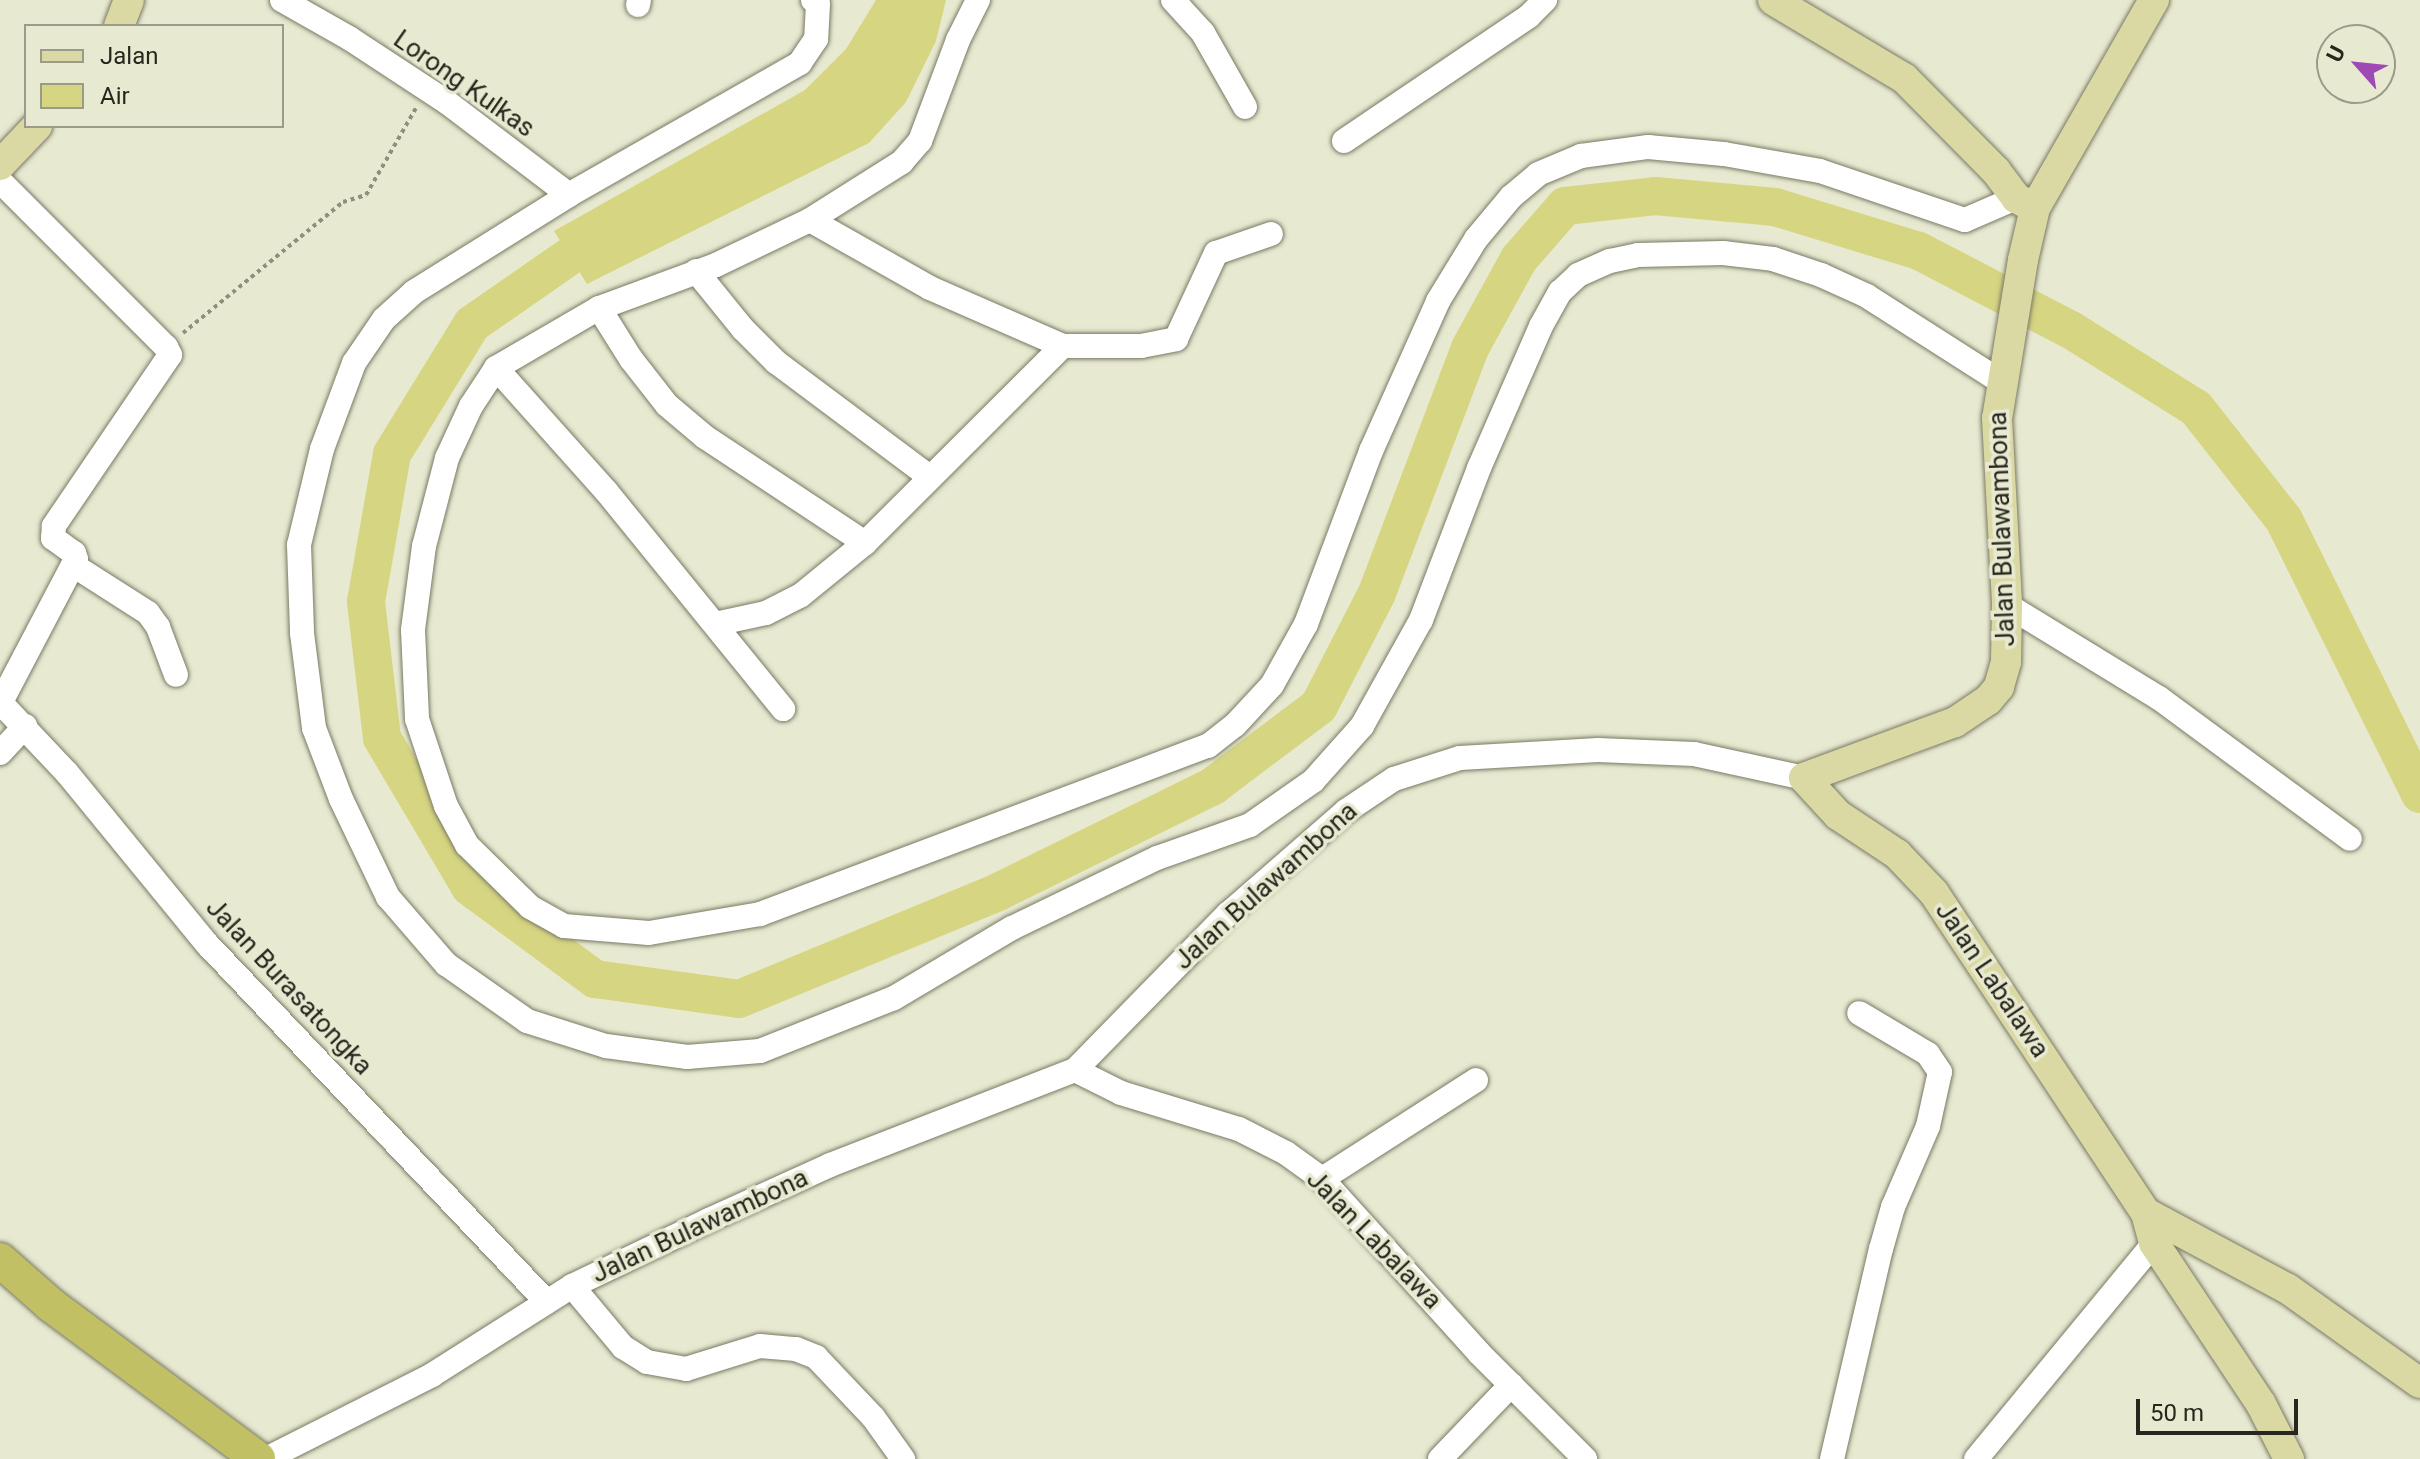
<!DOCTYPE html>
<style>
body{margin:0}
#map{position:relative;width:2420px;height:1459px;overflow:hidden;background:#e8e9d1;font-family:Roboto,sans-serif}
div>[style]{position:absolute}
.water>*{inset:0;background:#d6d582}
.river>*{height:38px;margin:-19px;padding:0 19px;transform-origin:19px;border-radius:19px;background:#d6d582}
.path>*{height:4px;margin-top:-2px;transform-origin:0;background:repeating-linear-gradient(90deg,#8f8f7e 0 4px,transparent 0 8px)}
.roads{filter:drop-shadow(0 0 2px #7a7a65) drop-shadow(0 0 2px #7a7a65)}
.minor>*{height:24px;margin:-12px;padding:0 12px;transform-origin:12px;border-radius:12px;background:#fff}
.major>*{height:30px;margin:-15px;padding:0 15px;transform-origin:15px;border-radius:15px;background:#dad9a3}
.highway>*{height:34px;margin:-17px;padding:0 17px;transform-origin:17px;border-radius:17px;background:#c1c065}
span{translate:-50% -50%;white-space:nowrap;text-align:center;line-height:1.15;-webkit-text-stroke:7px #e8e9d1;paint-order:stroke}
.street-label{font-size:26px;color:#27271e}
.legend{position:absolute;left:24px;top:24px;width:260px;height:104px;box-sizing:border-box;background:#e8e9d1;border:2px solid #9b9b89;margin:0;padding:10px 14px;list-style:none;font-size:24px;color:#27271e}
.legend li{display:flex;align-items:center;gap:16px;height:40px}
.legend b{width:40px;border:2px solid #9b9b89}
.north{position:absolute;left:2316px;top:24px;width:80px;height:80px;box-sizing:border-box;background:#e8e9d1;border:2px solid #9b9b89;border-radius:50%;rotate:297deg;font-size:22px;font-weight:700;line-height:32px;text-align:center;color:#27271e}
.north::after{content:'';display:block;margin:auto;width:28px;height:36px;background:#9e49b6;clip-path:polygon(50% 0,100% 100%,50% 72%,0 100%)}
.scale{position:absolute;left:2136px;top:1399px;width:162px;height:36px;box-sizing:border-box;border:4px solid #27271e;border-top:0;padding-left:10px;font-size:24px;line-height:28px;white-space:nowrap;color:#27271e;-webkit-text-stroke:6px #e8e9d1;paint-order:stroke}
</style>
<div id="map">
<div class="water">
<div style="clip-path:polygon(876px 0,946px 0,936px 41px,906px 102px,869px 143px,587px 284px,554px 231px,805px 90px,846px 49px)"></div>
</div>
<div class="river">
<div style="left:570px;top:256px;width:119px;rotate:145.2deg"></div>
<div style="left:472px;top:324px;width:153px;rotate:121.6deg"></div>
<div style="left:392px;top:454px;width:150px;rotate:100deg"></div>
<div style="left:366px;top:602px;width:137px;rotate:83.3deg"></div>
<div style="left:382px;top:738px;width:173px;rotate:59.4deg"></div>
<div style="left:470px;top:887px;width:155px;rotate:36.4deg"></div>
<div style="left:595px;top:979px;width:145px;rotate:7.9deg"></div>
<div style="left:739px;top:999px;width:280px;rotate:-22.4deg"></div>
<div style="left:998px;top:892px;width:240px;rotate:-26.2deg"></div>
<div style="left:1213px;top:786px;width:133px;rotate:-37deg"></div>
<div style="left:1319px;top:706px;width:127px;rotate:-62.8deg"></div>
<div style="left:1377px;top:593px;width:262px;rotate:-69.2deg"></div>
<div style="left:1470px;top:348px;width:102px;rotate:-61.2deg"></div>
<div style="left:1519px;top:259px;width:70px;rotate:-49deg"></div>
<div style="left:1565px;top:206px;width:91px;rotate:-6.3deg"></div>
<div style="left:1655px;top:196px;width:121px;rotate:5.2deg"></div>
<div style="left:1775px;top:207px;width:151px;rotate:17deg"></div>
<div style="left:1919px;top:251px;width:171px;rotate:27.5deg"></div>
<div style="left:2071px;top:330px;width:147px;rotate:32deg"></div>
<div style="left:2196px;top:408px;width:142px;rotate:51.8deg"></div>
<div style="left:2284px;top:520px;width:306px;rotate:63.6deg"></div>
</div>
<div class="path">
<div style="left:183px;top:333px;width:207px;rotate:-39.3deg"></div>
<div style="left:343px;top:202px;width:24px;rotate:-17deg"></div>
<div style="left:366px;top:195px;width:100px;rotate:-60.1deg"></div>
</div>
<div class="roads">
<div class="minor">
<div style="left:282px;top:0;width:77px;rotate:29.6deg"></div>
<div style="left:349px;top:38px;width:118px;rotate:33.3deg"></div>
<div style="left:448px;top:103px;width:152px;rotate:37.2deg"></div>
<div style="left:813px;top:0;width:6px;rotate:39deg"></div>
<div style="left:818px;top:4px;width:35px;rotate:93deg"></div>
<div style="left:816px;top:39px;width:29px;rotate:124deg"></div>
<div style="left:800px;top:63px;width:266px;rotate:150.3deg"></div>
<div style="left:569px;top:195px;width:183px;rotate:148deg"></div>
<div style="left:414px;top:292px;width:40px;rotate:138deg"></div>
<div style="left:384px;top:319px;width:53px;rotate:124.3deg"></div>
<div style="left:354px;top:363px;width:92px;rotate:110.4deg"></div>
<div style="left:322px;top:449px;width:99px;rotate:103.5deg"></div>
<div style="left:299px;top:545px;width:88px;rotate:88deg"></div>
<div style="left:302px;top:633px;width:96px;rotate:82.8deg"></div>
<div style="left:314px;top:728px;width:76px;rotate:69.2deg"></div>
<div style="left:341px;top:799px;width:109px;rotate:64.4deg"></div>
<div style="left:388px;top:897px;width:89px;rotate:49.1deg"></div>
<div style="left:446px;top:964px;width:99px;rotate:35.1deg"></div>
<div style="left:527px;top:1021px;width:83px;rotate:17.6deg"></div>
<div style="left:606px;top:1046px;width:82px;rotate:7.7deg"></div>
<div style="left:687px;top:1057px;width:73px;rotate:-4.7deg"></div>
<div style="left:760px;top:1051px;width:144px;rotate:-21.6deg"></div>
<div style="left:894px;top:998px;width:137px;rotate:-30.7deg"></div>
<div style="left:1012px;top:928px;width:161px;rotate:-25.8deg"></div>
<div style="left:1157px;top:858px;width:99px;rotate:-19.5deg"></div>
<div style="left:1250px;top:825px;width:77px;rotate:-34.9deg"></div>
<div style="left:1313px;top:781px;width:74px;rotate:-48.3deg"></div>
<div style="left:1362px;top:726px;width:121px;rotate:-60.9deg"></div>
<div style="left:1421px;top:620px;width:163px;rotate:-69.1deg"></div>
<div style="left:1479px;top:468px;width:155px;rotate:-66.4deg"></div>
<div style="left:1541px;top:326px;width:39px;rotate:-61deg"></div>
<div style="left:1560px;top:292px;width:25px;rotate:-43deg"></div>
<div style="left:1578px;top:275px;width:35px;rotate:-24deg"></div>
<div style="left:1610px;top:261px;width:29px;rotate:-12deg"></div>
<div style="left:1638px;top:255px;width:85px;rotate:-1.3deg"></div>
<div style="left:1723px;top:253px;width:50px;rotate:6.8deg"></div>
<div style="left:1773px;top:259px;width:51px;rotate:18.4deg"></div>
<div style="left:1821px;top:275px;width:51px;rotate:24.5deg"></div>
<div style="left:1867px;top:296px;width:158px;rotate:32.6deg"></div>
<div style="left:978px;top:0;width:45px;rotate:116.6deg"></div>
<div style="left:958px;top:40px;width:108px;rotate:110.6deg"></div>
<div style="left:920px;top:141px;width:28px;rotate:131deg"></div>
<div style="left:902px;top:162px;width:109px;rotate:147.8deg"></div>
<div style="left:810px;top:220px;width:104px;rotate:154.4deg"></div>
<div style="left:716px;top:265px;width:125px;rotate:159.8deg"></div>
<div style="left:599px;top:308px;width:119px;rotate:149.8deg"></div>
<div style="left:496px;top:368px;width:45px;rotate:123.3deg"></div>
<div style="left:471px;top:406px;width:57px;rotate:114.8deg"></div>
<div style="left:447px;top:458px;width:91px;rotate:104.6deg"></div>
<div style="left:424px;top:546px;width:85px;rotate:97.5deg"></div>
<div style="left:413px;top:630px;width:89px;rotate:87.4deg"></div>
<div style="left:417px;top:719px;width:92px;rotate:71.6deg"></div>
<div style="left:446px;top:806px;width:44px;rotate:61.7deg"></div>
<div style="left:467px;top:845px;width:88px;rotate:44.5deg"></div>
<div style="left:530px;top:907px;width:39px;rotate:29deg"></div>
<div style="left:564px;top:926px;width:85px;rotate:4.7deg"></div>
<div style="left:649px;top:933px;width:113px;rotate:-9.7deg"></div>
<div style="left:760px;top:914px;width:478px;rotate:-20.6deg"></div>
<div style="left:1208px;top:746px;width:34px;rotate:-38deg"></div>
<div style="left:1235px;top:725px;width:54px;rotate:-47.2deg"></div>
<div style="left:1272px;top:685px;width:70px;rotate:-60.9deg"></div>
<div style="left:1306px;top:624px;width:185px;rotate:-69.4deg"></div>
<div style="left:1371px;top:451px;width:164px;rotate:-65.9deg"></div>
<div style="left:1438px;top:301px;width:73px;rotate:-58.5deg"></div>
<div style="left:1476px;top:239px;width:55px;rotate:-50.2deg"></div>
<div style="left:1511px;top:197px;width:35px;rotate:-40deg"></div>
<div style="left:1538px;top:174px;width:47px;rotate:-22.7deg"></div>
<div style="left:1581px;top:156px;width:68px;rotate:-7.7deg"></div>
<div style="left:1648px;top:147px;width:76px;rotate:5.3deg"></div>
<div style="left:1724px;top:154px;width:97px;rotate:10deg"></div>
<div style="left:1820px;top:171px;width:153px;rotate:18.7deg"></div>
<div style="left:1965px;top:220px;width:56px;rotate:-23.3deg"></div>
<div style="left:1173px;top:0;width:45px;rotate:47.7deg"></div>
<div style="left:1203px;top:33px;width:85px;rotate:60.4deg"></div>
<div style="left:638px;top:5px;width:5px;rotate:-79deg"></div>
<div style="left:1344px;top:141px;width:223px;rotate:-34deg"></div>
<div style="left:1529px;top:16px;width:23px;rotate:-45deg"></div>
<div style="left:0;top:181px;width:235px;rotate:45deg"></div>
<div style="left:166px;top:347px;width:9px;rotate:63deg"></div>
<div style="left:170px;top:355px;width:207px;rotate:124.2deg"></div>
<div style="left:54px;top:526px;width:12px;rotate:95deg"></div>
<div style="left:53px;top:538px;width:26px;rotate:36deg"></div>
<div style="left:74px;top:553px;width:6px;rotate:72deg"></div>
<div style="left:76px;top:559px;width:161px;rotate:117.7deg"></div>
<div style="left:810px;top:220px;width:138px;rotate:29.5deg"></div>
<div style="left:930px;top:288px;width:145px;rotate:23.6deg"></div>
<div style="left:1063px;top:346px;width:78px"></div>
<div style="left:1141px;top:346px;width:36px;rotate:-11deg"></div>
<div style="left:1176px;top:339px;width:95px;rotate:-65.1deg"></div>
<div style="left:1216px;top:253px;width:58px;rotate:-19.1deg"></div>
<div style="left:696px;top:271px;width:75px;rotate:51deg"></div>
<div style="left:743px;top:329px;width:47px;rotate:45deg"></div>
<div style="left:776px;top:362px;width:192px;rotate:36.8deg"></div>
<div style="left:599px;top:308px;width:60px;rotate:57.9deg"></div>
<div style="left:631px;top:359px;width:58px;rotate:52deg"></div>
<div style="left:667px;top:405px;width:50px;rotate:40.1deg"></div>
<div style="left:705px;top:437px;width:192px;rotate:33.5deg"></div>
<div style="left:496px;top:368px;width:165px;rotate:48.2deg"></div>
<div style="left:606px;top:491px;width:281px;rotate:50.9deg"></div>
<div style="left:73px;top:565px;width:89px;rotate:32.6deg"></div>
<div style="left:148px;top:613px;width:17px;rotate:54deg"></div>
<div style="left:158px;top:627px;width:51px;rotate:69.4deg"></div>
<div style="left:2007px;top:605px;width:178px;rotate:31.5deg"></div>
<div style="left:2159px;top:698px;width:237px;rotate:36.4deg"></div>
<div style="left:715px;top:624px;width:52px;rotate:-12.2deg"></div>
<div style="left:766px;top:613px;width:38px;rotate:-27deg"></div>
<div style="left:800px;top:596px;width:84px;rotate:-39.2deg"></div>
<div style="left:865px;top:543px;width:279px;rotate:-44.9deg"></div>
<div style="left:0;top:702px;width:98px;rotate:46.7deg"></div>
<div style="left:67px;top:773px;width:222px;rotate:50.7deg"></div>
<div style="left:208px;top:945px;width:492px;rotate:46.5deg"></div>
<div style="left:0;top:753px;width:37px;rotate:-47deg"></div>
<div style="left:1075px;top:1070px;width:51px;rotate:26.6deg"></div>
<div style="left:1121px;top:1093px;width:123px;rotate:17deg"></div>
<div style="left:1239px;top:1129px;width:53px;rotate:27.1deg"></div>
<div style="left:1286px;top:1153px;width:44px;rotate:35.8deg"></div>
<div style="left:1322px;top:1179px;width:234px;rotate:47.9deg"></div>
<div style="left:1479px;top:1353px;width:150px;rotate:45deg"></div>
<div style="left:1322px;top:1179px;width:183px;rotate:-32.7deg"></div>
<div style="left:572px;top:1286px;width:80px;rotate:50.1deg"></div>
<div style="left:623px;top:1347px;width:28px;rotate:32deg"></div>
<div style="left:647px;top:1362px;width:40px;rotate:10deg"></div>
<div style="left:686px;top:1369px;width:77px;rotate:-17.3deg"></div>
<div style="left:760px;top:1346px;width:36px;rotate:5deg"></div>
<div style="left:796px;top:1349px;width:22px;rotate:22deg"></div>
<div style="left:816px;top:1357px;width:83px;rotate:46.5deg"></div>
<div style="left:873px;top:1417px;width:52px;rotate:54.5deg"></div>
<div style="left:266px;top:1459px;width:186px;rotate:-26.8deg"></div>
<div style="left:432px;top:1375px;width:166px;rotate:-32.4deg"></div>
<div style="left:572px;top:1286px;width:152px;rotate:-25.7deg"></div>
<div style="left:709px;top:1220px;width:133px;rotate:-24.4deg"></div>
<div style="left:830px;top:1165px;width:263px;rotate:-21.2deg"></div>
<div style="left:1075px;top:1070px;width:219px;rotate:-45.6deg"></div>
<div style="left:1228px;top:914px;width:157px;rotate:-41.1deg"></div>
<div style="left:1346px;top:811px;width:58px;rotate:-33.7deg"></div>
<div style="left:1394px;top:779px;width:69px;rotate:-17.7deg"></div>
<div style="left:1460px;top:758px;width:138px;rotate:-3.3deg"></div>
<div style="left:1598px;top:750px;width:96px;rotate:2.4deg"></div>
<div style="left:1694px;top:754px;width:113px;rotate:12.3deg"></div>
<div style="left:1440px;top:1459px;width:103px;rotate:-46.2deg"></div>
<div style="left:1832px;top:1459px;width:216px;rotate:-76.9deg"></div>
<div style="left:1881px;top:1249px;width:44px;rotate:-74.1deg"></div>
<div style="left:1893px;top:1207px;width:88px;rotate:-66.6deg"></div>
<div style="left:1928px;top:1126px;width:55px;rotate:-77.5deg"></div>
<div style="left:1940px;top:1072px;width:22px;rotate:-124deg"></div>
<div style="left:1928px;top:1054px;width:80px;rotate:-149.3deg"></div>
<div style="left:1976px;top:1459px;width:297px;rotate:-50.5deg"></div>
</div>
<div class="major">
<div style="left:1773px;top:0;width:152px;rotate:30.8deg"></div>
<div style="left:1904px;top:78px;width:131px;rotate:45.3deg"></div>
<div style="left:1996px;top:171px;width:34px;rotate:53deg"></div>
<div style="left:2016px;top:198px;width:21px;rotate:28deg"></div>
<div style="left:2154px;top:0;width:240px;rotate:119.8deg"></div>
<div style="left:2035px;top:208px;width:53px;rotate:103deg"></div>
<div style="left:2023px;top:260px;width:160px;rotate:99.3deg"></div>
<div style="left:1997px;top:418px;width:187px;rotate:86.9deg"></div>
<div style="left:2007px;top:605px;width:57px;rotate:91deg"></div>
<div style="left:2006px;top:662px;width:26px;rotate:106deg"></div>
<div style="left:1999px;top:687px;width:17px;rotate:130deg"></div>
<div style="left:1988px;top:700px;width:40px;rotate:146deg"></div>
<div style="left:1955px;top:722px;width:161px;rotate:159.7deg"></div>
<div style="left:1804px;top:778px;width:50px;rotate:47.4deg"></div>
<div style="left:1838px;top:815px;width:71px;rotate:33.5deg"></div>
<div style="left:1897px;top:854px;width:54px;rotate:46.5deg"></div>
<div style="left:1934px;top:893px;width:384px;rotate:56.5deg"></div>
<div style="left:2146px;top:1213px;width:31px;rotate:75deg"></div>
<div style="left:2154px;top:1243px;width:193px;rotate:56.4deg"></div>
<div style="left:2261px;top:1404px;width:62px;rotate:63deg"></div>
<div style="left:119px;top:26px;width:28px;rotate:-69deg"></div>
<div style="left:0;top:165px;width:54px;rotate:-46.5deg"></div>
<div style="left:2146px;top:1213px;width:161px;rotate:28.2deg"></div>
<div style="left:2288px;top:1289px;width:162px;rotate:35.5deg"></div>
</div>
<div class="highway">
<div style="left:0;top:1260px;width:68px;rotate:41.4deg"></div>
<div style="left:51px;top:1305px;width:258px;rotate:36.6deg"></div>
</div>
</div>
<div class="street-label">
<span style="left:464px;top:84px;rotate:35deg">Lorong Kulkas</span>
<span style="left:2002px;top:529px;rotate:-92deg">Jalan Bulawambona</span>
<span style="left:1266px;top:886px;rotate:-42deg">Jalan Bulawambona</span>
<span style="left:1992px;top:980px;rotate:56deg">Jalan Labalawa</span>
<span style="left:289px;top:987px;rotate:47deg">Jalan Burasatongka</span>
<span style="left:700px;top:1226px;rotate:-25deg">Jalan Bulawambona</span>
<span style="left:1374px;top:1240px;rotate:46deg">Jalan Labalawa</span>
</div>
<ul class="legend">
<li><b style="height:10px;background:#dad9a3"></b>Jalan</li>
<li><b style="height:22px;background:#d6d582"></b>Air</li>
</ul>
<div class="north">U</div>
<div class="scale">50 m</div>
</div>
